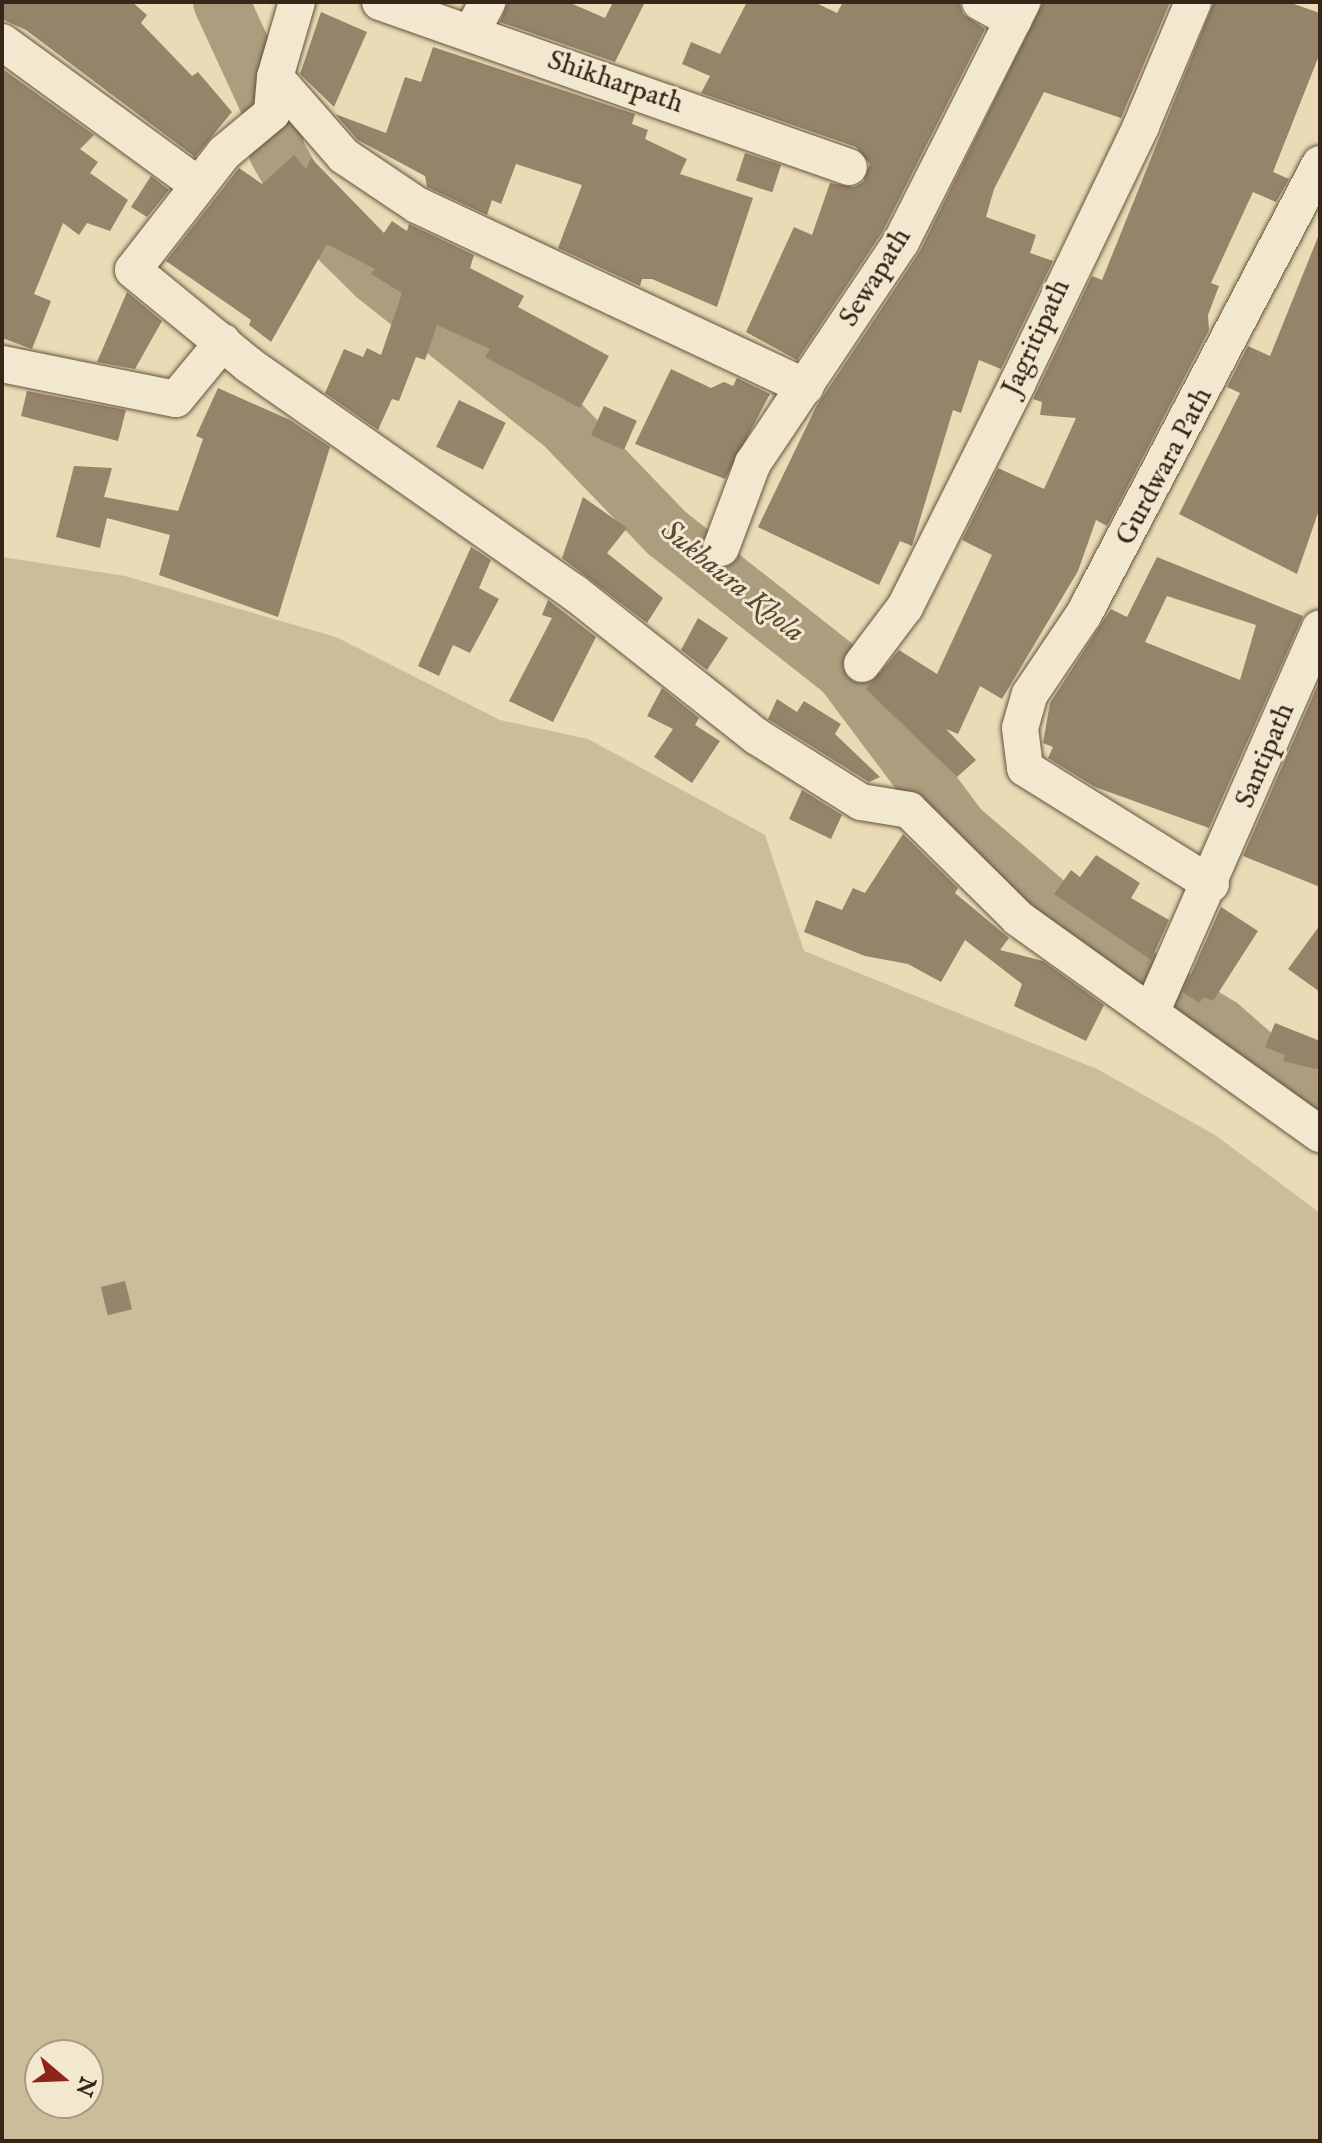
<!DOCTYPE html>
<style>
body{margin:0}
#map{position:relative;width:1322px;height:2143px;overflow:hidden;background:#e9dbb5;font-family:"IM FELL English",serif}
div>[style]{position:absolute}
.green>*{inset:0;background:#cbbc9a}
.river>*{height:56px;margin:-28px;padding:0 28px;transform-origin:28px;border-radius:28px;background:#ac9d7f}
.building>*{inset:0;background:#948469;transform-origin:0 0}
.roads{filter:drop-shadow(0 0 2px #64533e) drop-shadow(0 0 2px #64533e)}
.street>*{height:36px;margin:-18px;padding:0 18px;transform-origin:18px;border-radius:18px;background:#f1e8cf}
span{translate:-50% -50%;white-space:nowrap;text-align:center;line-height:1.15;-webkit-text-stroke:6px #f1e8cf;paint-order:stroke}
.street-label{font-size:28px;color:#372617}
.water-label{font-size:30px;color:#5a4a36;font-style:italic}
.frame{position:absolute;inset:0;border:4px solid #372617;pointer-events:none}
.north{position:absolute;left:24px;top:2039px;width:80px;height:80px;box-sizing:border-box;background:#f1e8cf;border:2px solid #a79a85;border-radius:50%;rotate:109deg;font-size:22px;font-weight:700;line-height:32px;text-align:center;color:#372617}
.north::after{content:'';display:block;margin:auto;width:28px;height:36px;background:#8f2418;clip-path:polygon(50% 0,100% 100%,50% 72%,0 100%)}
</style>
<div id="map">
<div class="green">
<div style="clip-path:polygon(evenodd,2px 557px,125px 576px,336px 637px,500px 720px,588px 739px,765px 835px,804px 951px,1097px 1069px,1215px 1135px,1320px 1213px,1320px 2141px,2px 2141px,2px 557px,40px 2055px,88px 2055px,88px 2103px,40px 2103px,40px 2055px)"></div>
</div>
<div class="river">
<div style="left:221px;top:2px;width:122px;rotate:65.3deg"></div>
<div style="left:272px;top:113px;width:39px;rotate:83deg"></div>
<div style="left:277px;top:152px;width:71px;rotate:60.6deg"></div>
<div style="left:312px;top:214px;width:88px;rotate:44.5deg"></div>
<div style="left:375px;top:276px;width:240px;rotate:38.4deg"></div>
<div style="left:563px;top:425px;width:150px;rotate:46.1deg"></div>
<div style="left:667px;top:533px;width:224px;rotate:38.3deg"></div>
<div style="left:843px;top:672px;width:196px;rotate:53.1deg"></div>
<div style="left:961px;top:829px;width:199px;rotate:40.7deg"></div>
<div style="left:1112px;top:959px;width:128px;rotate:31.6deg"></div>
<div style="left:1221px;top:1026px;width:96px;rotate:41.2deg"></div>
<div style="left:1293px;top:1089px;width:30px;rotate:26deg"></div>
</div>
<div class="building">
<div style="clip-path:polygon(2px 2px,132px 2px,147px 15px,141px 23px,192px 76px,198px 72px,232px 112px,195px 157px,26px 30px,2px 19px)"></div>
<div style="clip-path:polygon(508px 2px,568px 2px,605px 18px,613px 2px,645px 2px,615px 62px,500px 22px)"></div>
<div style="clip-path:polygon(747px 2px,814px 2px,837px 13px,843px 2px,959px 2px,963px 14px,985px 29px,883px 231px,797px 360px,746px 332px,794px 227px,812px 235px,830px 183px,854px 187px,863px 182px,870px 164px,856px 147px,701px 93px,710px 76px,682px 64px,691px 42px,720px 54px)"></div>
<div style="clip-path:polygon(1043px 2px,1170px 2px,1121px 118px,1044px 92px,994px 189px,986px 217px,1036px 235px,1030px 253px,1053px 261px,1001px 369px,979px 360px,961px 413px,953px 410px,912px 546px,900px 541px,879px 585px,758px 527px,816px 407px,920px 251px)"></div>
<div style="clip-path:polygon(1214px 2px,1288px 2px,1320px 13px,1320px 53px,1273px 172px,1289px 179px,1276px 202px,1253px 192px,1211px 283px,1219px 286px,1208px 315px,1209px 330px,1107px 526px,1096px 520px,1078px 571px,1002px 699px,980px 686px,958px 734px,946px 729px,976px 760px,957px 777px,866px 689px,899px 650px,937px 674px,992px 555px,962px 540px,998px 468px,1044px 489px,1076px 418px,1040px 415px,1042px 402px,1033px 399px,1092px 276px,1102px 280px)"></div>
<div style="clip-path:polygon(321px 12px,367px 32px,334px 107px,300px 74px)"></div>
<div style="clip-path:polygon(433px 47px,635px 114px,632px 124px,648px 130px,645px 139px,687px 159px,680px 174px,753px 198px,717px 307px,652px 279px,642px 279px,640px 286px,558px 248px,582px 185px,516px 164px,501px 204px,492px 200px,487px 215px,427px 187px,425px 176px,358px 140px,335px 114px,386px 133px,405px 77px,421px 82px)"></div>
<div style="clip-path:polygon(4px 70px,94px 135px,80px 149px,98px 162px,90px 173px,128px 200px,110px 231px,87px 223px,79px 235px,63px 223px,34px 294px,51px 301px,32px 349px,2px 338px)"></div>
<div style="left:745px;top:153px;width:38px;height:29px;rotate:18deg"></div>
<div style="clip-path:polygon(294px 155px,306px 169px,311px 158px,384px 233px,392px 221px,407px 231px,409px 224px,474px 255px,470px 268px,524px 296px,518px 307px,609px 356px,580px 408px,485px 357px,490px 349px,437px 325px,425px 360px,416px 357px,399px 401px,392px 399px,378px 430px,325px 393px,344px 349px,363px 357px,367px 348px,381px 355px,402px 293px,371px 274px,375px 269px,327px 244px,271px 342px,249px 325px,251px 320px,166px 261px,239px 168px,262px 184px)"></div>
<div style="clip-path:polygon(151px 176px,169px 190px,147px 217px,131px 207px)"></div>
<div style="clip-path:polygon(1320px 232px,1320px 507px,1297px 574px,1179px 514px,1240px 393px,1227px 387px,1248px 346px,1270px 356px)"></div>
<div style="clip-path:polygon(127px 292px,162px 321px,135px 369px,97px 362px)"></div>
<div style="clip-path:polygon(671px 369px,711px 388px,724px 382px,733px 386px,737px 378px,770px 394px,725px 479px,635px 444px)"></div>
<div style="clip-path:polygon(218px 388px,290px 420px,330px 447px,278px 617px,159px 575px,170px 535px,107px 518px,100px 548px,56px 537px,74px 466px,112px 468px,104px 497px,178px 511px,203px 439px,196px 436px)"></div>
<div style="clip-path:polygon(27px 391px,126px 410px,118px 441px,21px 416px)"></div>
<div style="left:459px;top:400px;width:52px;height:52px;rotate:26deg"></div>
<div style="left:604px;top:406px;width:36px;height:32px;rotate:24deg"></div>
<div style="clip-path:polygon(583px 497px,627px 528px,607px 553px,663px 598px,647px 623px,562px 558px)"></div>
<div style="clip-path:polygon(471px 547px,491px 560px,479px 588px,499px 599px,470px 653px,453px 645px,439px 676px,418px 666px)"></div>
<div style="clip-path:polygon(evenodd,1157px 557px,1303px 616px,1209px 828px,1095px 787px,1048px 758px,1053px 747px,1043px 743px,1050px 703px,1111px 609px,1127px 617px,1157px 557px,1167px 596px,1256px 625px,1240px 680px,1145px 642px,1167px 596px)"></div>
<div style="clip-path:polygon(548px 600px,596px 637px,553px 722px,509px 701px,552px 618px,542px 615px)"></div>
<div style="clip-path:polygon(698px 618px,728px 638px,707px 670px,681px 650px)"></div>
<div style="clip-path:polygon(1320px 680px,1320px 887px,1243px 856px)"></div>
<div style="clip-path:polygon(662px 688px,699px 718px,695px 725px,720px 741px,692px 783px,654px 757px,673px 729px,647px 716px)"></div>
<div style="clip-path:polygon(777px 699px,797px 712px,804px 701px,841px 724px,835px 734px,880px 777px,869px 782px,768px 719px)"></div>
<div style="clip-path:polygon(802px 790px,842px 815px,831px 839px,789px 819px)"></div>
<div style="clip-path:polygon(903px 834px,958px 888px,955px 893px,1009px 938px,1000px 950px,1043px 961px,1104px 1005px,1086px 1041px,1014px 1006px,1022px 984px,965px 940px,941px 982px,908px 964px,865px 956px,804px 932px,816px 900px,842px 910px,853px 888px,865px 893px)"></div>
<div style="clip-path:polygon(1096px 855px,1140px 883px,1131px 898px,1169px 920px,1151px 960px,1054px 894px,1071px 870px,1080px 877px)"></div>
<div style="clip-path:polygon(1221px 907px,1258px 931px,1213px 1001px,1204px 997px,1199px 1003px,1183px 992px)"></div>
<div style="clip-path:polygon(1320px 925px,1320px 992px,1288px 969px)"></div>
<div style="clip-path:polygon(1275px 1023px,1320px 1041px,1320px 1070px,1283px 1061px,1285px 1055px,1265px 1047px)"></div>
<div style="left:125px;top:1281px;width:29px;height:25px;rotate:76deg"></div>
</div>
<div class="roads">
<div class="street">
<div style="left:297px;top:2px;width:78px;rotate:106.3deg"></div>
<div style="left:275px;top:77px;width:36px;rotate:95deg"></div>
<div style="left:272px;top:113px;width:62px;rotate:140.2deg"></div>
<div style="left:224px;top:153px;width:148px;rotate:127.9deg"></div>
<div style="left:133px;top:270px;width:150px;rotate:39.3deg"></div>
<div style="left:249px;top:365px;width:398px;rotate:35deg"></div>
<div style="left:575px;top:593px;width:231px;rotate:38.3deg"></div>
<div style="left:756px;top:736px;width:124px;rotate:32.2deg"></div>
<div style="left:861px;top:802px;width:49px;rotate:9.5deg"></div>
<div style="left:909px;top:810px;width:153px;rotate:44.7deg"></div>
<div style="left:1018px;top:918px;width:371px;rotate:35.6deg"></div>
<div style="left:380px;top:2px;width:497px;rotate:19.4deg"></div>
<div style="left:980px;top:2px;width:38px;rotate:29deg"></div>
<div style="left:472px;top:32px;width:34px;rotate:-63deg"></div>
<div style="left:2px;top:42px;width:243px;rotate:36.1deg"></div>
<div style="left:275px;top:77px;width:105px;rotate:48.9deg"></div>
<div style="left:344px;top:156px;width:88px;rotate:33.9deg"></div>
<div style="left:417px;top:205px;width:429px;rotate:25.1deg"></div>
<div style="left:2px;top:364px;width:177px;rotate:11.4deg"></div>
<div style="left:176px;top:399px;width:74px;rotate:-50.5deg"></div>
<div style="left:721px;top:548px;width:91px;rotate:-69.4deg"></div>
<div style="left:753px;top:463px;width:266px;rotate:-56.2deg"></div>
<div style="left:901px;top:242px;width:269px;rotate:-63.2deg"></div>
<div style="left:862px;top:664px;width:71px;rotate:-53deg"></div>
<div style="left:905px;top:607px;width:250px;rotate:-63.3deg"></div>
<div style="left:1017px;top:384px;width:286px;rotate:-64.3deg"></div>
<div style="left:1141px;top:126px;width:134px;rotate:-67.2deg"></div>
<div style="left:1211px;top:884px;width:219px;rotate:-148.1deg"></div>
<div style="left:1025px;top:768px;width:40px;rotate:-97.1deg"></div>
<div style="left:1020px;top:728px;width:35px;rotate:-74deg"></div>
<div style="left:1030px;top:694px;width:97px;rotate:-56deg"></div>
<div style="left:1084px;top:614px;width:508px;rotate:-62.33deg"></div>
<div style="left:1151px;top:1013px;width:420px;rotate:-66.3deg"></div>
</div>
</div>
<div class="street-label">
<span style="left:615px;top:83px;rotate:19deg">Shikharpath</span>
<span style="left:876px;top:278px;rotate:-58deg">Sewapath</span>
<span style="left:1037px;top:338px;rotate:-65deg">Jagritipath</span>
<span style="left:1165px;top:467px;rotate:-62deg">Gurdwara Path</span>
<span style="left:1266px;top:756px;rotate:-67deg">Santipath</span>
</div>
<div class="water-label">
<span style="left:732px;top:582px;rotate:39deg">Sukhaura Khola</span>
</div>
<div class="frame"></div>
<div class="north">N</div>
</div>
